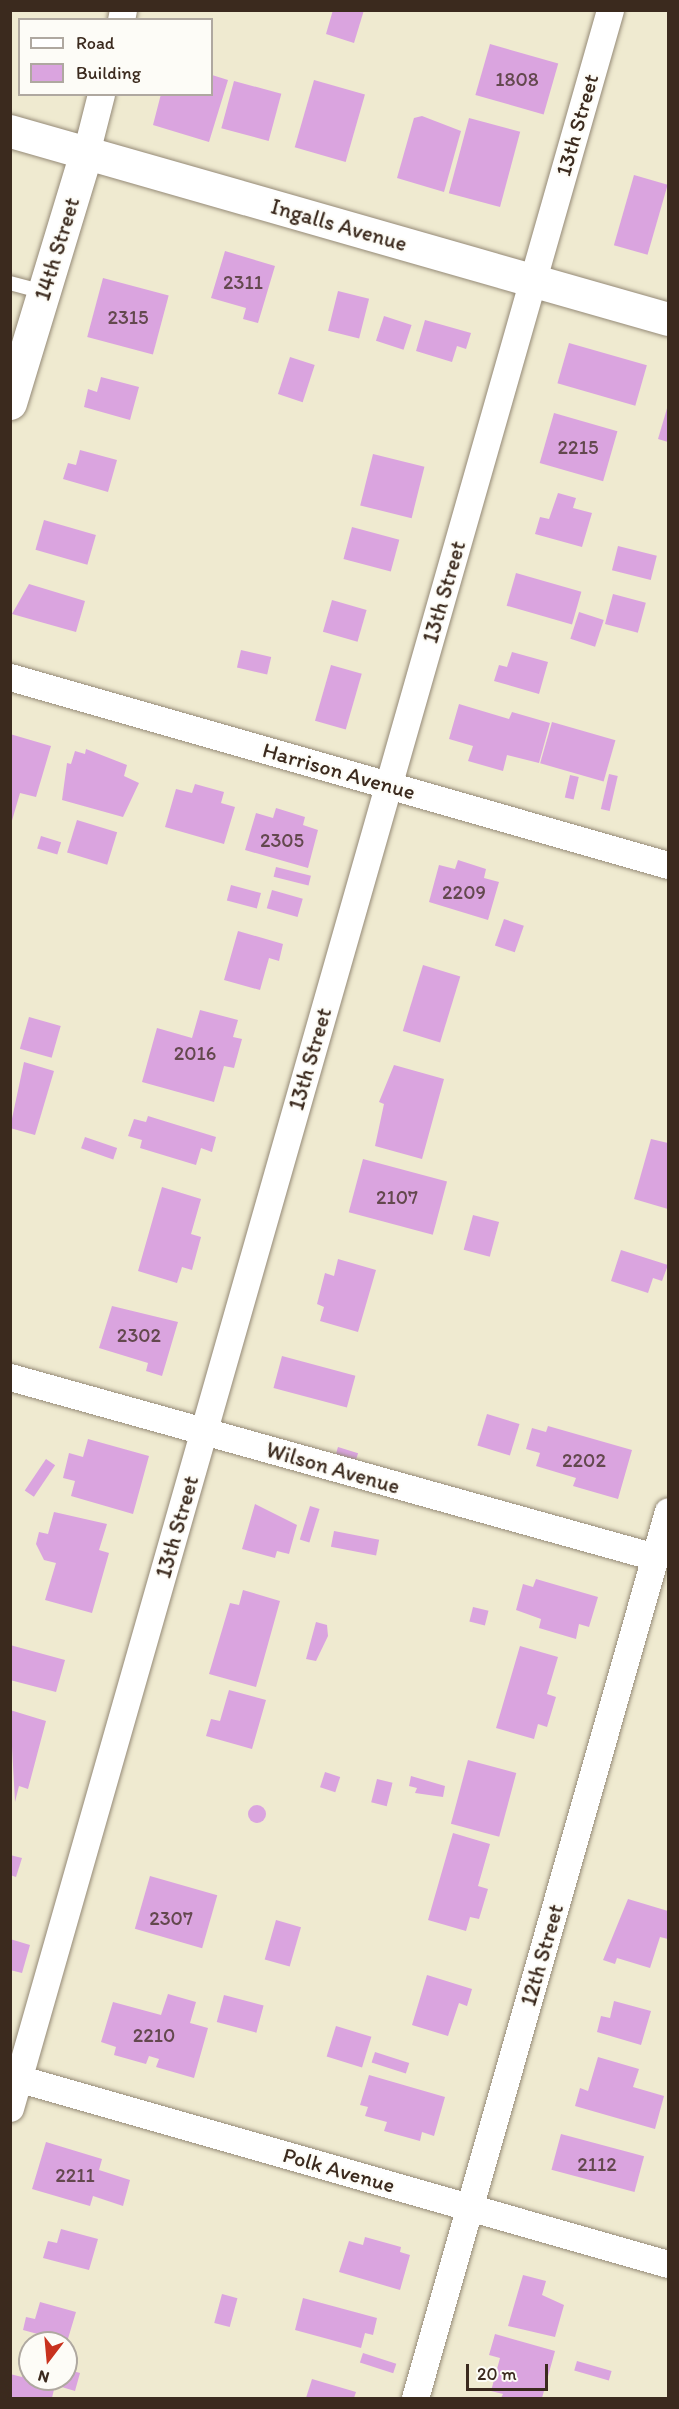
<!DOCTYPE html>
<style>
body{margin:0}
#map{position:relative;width:679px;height:2409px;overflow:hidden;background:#efead0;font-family:Itim,sans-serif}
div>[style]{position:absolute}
.building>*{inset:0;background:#daa4df;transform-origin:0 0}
.round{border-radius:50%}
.roads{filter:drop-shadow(0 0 2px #958a77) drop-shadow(0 0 2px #958a77)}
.service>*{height:14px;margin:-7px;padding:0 7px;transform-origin:7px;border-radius:7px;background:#fff}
.minor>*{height:27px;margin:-13.5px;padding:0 13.5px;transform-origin:13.5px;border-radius:13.5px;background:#fff}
.tertiary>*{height:33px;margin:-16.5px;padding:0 16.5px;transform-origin:16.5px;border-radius:16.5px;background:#fff}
.secondary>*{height:33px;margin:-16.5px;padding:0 16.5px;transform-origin:16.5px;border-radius:16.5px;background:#fff}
span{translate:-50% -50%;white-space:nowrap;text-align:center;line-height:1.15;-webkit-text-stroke:4.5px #fdfcf7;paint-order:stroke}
.number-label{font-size:20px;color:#63484e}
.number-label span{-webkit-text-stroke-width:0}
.street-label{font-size:22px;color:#3b2a1e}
.frame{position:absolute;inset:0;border:12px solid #3b2a1e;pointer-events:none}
.legend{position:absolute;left:18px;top:18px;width:195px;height:78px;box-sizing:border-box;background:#fdfcf7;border:2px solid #afa8a0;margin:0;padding:8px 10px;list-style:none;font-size:18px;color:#3b2a1e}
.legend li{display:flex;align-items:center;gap:12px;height:30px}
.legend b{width:30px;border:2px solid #afa8a0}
.north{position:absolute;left:18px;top:2331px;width:60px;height:60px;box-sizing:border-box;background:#fdfcf7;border:2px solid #afa8a0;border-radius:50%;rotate:196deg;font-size:16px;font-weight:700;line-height:24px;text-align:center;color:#3b2a1e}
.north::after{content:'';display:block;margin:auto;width:21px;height:27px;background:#c8321e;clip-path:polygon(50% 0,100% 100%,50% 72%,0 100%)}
.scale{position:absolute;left:466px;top:2364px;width:82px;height:27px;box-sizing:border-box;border:3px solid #3b2a1e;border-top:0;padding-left:8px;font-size:18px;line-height:21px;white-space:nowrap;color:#3b2a1e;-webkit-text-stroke:4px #fdfcf7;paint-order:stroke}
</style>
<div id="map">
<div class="building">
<div style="clip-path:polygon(333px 10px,364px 10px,354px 43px,326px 34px)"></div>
<div style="left:490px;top:44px;width:71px;height:53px;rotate:16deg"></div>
<div style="clip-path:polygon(212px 75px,228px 80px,209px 142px,153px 125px,161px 94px,212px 94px)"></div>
<div style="left:314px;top:80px;width:53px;height:70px;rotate:16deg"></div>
<div style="left:234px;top:81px;width:49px;height:49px;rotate:15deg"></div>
<div style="clip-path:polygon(422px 116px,461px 131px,444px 192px,397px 178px,414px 118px)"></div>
<div style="left:469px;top:118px;width:53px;height:78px;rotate:15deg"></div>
<div style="left:634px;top:175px;width:35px;height:73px;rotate:16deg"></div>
<div style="clip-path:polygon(225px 251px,275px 266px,258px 323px,243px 319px,246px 308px,211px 298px)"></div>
<div style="left:103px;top:278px;width:68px;height:61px;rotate:15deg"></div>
<div style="left:338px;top:291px;width:32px;height:41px;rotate:14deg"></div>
<div style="left:384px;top:316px;width:29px;height:26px;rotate:18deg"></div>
<div style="clip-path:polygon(425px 320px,471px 333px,466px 349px,457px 346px,452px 362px,416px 351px)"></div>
<div style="left:569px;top:343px;width:81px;height:42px;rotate:16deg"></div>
<div style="left:290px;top:357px;width:26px;height:39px;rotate:18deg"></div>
<div style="clip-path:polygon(101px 377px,139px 387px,130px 420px,84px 407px,88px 389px,97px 392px)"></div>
<div style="clip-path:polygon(668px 405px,668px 442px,658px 439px)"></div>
<div style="left:554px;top:413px;width:66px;height:52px;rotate:16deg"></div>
<div style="clip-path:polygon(80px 450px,117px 460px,108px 492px,63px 479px,68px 463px,76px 465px)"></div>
<div style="left:373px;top:454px;width:53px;height:53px;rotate:14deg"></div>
<div style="clip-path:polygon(558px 493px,576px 498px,573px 508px,592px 513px,582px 547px,535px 534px,540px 517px,549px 519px)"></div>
<div style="left:44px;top:520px;width:54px;height:31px;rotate:16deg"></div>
<div style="left:352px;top:527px;width:49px;height:33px;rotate:15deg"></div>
<div style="left:618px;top:546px;width:40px;height:25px;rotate:14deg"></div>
<div style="left:516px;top:573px;width:68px;height:34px;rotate:16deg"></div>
<div style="clip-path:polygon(29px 584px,85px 601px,76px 632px,12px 614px)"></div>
<div style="left:613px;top:594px;width:34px;height:31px;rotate:15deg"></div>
<div style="left:332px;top:600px;width:36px;height:33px;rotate:16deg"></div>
<div style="left:579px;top:612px;width:26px;height:28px;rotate:18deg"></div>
<div style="left:241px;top:650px;width:31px;height:18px;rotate:13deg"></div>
<div style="clip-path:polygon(512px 652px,548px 662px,539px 694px,494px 681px,499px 665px,507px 667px)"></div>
<div style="left:331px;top:665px;width:32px;height:58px;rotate:16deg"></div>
<div style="clip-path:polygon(459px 704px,509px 719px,512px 712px,550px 723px,539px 763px,507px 755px,503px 771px,468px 761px,473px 746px,449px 739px)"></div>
<div style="left:552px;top:722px;width:66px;height:43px;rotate:16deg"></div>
<div style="clip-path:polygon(10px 734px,51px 746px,36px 797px,20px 793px,11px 824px)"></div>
<div style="clip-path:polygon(86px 749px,127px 765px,124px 776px,139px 783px,123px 817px,62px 800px,67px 763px,71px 764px,75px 751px,85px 754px)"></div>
<div style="left:609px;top:774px;width:9px;height:36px;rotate:13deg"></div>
<div style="left:570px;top:775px;width:9px;height:23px;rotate:13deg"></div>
<div style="clip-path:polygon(195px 784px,224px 792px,221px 803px,235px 807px,224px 844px,165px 827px,176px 789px,192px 793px)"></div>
<div style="clip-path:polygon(276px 808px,305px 817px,303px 825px,318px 830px,308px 868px,245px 850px,256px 813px,273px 818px)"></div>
<div style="left:77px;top:820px;width:42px;height:34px;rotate:17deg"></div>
<div style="left:41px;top:836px;width:21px;height:13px;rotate:17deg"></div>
<div style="clip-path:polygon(458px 860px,486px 869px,484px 878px,499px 882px,488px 920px,429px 902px,439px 865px,455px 869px)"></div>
<div style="left:276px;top:867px;width:36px;height:10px;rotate:14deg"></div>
<div style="left:231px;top:885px;width:31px;height:16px;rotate:15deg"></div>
<div style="left:272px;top:890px;width:32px;height:19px;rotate:16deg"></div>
<div style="left:504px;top:919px;width:21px;height:28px;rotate:19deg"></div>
<div style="clip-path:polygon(238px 931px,283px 944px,279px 961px,269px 958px,260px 990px,224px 980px)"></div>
<div style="left:423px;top:965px;width:39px;height:69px;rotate:17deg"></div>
<div style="clip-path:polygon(200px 1010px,238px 1020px,233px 1037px,242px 1039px,234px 1068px,224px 1066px,214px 1102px,142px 1082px,157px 1028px,192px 1038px)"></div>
<div style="left:29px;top:1017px;width:33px;height:33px;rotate:16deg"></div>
<div style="clip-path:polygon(24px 1062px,54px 1071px,35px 1135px,10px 1128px)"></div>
<div style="clip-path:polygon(394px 1065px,444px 1079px,422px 1159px,375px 1146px,384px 1104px,379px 1102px)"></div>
<div style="clip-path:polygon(148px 1116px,216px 1137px,212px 1152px,201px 1148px,196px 1165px,140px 1148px,142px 1140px,128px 1136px,134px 1119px,146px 1122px)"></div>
<div style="left:85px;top:1137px;width:34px;height:12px;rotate:19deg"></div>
<div style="clip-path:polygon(651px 1139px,668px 1143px,668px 1209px,634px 1199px)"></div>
<div style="left:363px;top:1159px;width:87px;height:55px;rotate:15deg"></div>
<div style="clip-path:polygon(162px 1187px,201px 1199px,191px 1234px,201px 1237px,192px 1270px,182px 1267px,177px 1283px,138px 1271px)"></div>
<div style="left:473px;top:1215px;width:27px;height:36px;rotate:15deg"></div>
<div style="clip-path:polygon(621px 1250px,668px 1265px,662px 1281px,653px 1278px,648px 1293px,611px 1281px)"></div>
<div style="clip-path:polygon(338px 1259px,376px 1270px,358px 1332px,320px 1321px,324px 1307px,317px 1304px,325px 1273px,334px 1276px)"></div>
<div style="clip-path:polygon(112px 1306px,178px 1322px,162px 1376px,146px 1371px,148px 1363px,99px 1348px)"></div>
<div style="left:282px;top:1356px;width:76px;height:33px;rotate:15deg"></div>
<div style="left:487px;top:1414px;width:34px;height:33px;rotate:17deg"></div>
<div style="clip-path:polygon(548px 1426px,632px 1450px,618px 1499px,573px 1486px,576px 1478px,536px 1466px,540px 1453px,526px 1449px,532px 1428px,546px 1432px)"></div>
<div style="clip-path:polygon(88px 1439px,149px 1456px,133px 1514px,71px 1496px,75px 1481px,63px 1478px,69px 1453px,83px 1457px)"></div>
<div style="left:338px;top:1447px;width:21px;height:7px;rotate:17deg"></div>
<div style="left:46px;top:1459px;width:11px;height:38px;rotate:34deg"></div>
<div style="clip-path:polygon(255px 1504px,297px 1525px,289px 1554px,277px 1551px,275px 1558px,242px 1549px)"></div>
<div style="left:310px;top:1506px;width:10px;height:35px;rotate:17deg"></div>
<div style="clip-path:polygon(54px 1512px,107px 1524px,99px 1550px,109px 1553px,92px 1613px,45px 1600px,56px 1563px,44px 1560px,36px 1544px,39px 1532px,48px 1534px)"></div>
<div style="left:334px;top:1531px;width:46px;height:16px;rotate:11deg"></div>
<div style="clip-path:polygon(536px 1579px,598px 1597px,589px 1627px,579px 1624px,576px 1639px,539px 1628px,541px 1619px,516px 1610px,523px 1584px,533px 1587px)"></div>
<div style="clip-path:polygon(243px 1590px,280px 1601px,256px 1687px,209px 1674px,230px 1603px,239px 1605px)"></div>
<div style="left:473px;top:1607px;width:16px;height:15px;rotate:14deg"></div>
<div style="clip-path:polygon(316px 1622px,327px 1625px,328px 1636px,316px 1661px,306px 1659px)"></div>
<div style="clip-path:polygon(10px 1645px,65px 1660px,56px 1692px,10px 1680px)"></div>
<div style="clip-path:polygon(520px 1646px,558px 1657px,547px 1694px,556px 1697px,547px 1727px,538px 1724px,534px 1739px,496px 1728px)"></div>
<div style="clip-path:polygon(229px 1690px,266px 1700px,252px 1749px,206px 1736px,211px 1719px,220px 1721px)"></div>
<div style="clip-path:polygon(10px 1710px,46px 1721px,28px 1789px,19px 1786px,15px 1802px)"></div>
<div style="left:468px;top:1760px;width:50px;height:66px;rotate:15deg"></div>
<div style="left:325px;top:1772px;width:16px;height:16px;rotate:18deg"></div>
<div style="clip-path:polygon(411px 1776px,445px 1786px,443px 1797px,415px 1793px,417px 1788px,409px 1786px)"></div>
<div style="left:377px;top:1779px;width:16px;height:24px;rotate:14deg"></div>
<div class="round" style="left:248px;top:1805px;width:18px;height:18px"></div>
<div style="clip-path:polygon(453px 1833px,490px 1844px,478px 1886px,488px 1889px,479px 1919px,470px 1917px,466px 1931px,428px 1920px)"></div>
<div style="clip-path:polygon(10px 1855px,22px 1858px,16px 1877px,10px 1875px)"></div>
<div style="left:150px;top:1876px;width:70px;height:55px;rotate:16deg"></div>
<div style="clip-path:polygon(628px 1899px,668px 1911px,668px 1939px,660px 1937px,650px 1968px,617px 1958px,615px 1964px,603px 1960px)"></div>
<div style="left:276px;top:1920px;width:26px;height:41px;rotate:16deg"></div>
<div style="clip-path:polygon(10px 1939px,30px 1945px,22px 1973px,10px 1970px)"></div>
<div style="clip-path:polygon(427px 1975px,472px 1989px,467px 2006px,459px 2003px,448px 2036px,412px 2025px)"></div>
<div style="clip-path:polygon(168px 1994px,196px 2002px,190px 2023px,208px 2028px,194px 2078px,156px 2067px,159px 2059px,149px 2056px,146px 2064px,114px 2055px,116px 2047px,101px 2042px,113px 2002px,161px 2015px)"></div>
<div style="left:224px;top:1995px;width:41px;height:28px;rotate:15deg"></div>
<div style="clip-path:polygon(614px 2001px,651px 2011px,641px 2045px,597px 2032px,601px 2016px,610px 2018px)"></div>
<div style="left:336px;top:2026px;width:37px;height:32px;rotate:17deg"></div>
<div style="left:375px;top:2052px;width:36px;height:11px;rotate:18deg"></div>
<div style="clip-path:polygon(598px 2057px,639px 2069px,633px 2087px,664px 2096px,655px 2129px,575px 2106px,580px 2088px,588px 2091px)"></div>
<div style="clip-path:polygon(369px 2075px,445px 2097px,434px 2136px,422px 2132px,420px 2141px,384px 2131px,387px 2122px,365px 2116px,368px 2107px,360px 2105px)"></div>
<div style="left:561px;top:2134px;width:86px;height:37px;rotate:15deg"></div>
<div style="clip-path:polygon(46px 2142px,102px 2159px,99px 2170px,130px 2180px,123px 2206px,93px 2196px,90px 2206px,32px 2189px)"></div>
<div style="clip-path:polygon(61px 2229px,98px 2239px,89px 2270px,43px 2258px,48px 2241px,57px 2243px)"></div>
<div style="clip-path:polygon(365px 2237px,401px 2247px,400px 2252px,410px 2255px,400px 2290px,339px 2272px,349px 2241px,363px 2245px)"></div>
<div style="clip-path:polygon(523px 2275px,546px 2281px,542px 2295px,564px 2305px,555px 2337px,508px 2326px)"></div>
<div style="left:222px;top:2294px;width:16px;height:30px;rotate:15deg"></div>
<div style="clip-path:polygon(303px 2298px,377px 2318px,373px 2335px,365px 2333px,361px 2348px,295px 2330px)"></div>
<div style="clip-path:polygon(40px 2302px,76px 2312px,67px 2342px,23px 2330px,26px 2317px,35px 2319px)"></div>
<div style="clip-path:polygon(495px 2334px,555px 2351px,542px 2398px,501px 2398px,503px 2394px,491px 2391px,500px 2358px,489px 2355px)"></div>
<div style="left:363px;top:2353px;width:35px;height:10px;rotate:18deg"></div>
<div style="clip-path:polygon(27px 2358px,30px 2379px,66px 2379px,66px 2369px,80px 2373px,75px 2391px,55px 2385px,52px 2398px,10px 2398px,10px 2374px,22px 2377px)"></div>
<div style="left:577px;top:2361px;width:36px;height:10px;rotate:16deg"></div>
<div style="clip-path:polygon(312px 2379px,356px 2392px,354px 2398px,306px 2398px)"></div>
</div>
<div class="roads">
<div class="service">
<div style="left:10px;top:283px;width:35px;rotate:15deg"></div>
</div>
<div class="minor">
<div style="left:121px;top:20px;width:10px;rotate:-79deg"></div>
<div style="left:86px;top:153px;width:61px;rotate:-75.7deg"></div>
<div style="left:10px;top:677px;width:684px;rotate:15.95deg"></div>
<div style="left:10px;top:1377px;width:670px;rotate:15.59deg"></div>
<div style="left:10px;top:2076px;width:684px;rotate:15.95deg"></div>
<div style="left:10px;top:2108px;width:2182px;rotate:-74.04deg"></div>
<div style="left:415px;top:2398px;width:922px;rotate:-74.08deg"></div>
</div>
<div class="tertiary">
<div style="left:10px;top:403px;width:261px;rotate:-73.1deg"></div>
</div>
<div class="secondary">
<div style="left:10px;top:131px;width:684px;rotate:15.95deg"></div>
</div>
</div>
<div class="number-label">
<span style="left:517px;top:79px">1808</span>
<span style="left:243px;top:282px">2311</span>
<span style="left:128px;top:317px">2315</span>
<span style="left:578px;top:447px">2215</span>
<span style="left:282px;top:840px">2305</span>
<span style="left:464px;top:892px">2209</span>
<span style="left:195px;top:1053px">2016</span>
<span style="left:397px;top:1197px">2107</span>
<span style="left:139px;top:1335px">2302</span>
<span style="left:584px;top:1460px">2202</span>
<span style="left:171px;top:1918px">2307</span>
<span style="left:154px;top:2035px">2210</span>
<span style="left:597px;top:2164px">2112</span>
<span style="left:75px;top:2175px">2211</span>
</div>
<div class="street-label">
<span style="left:577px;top:125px;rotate:-74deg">13th Street</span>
<span style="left:339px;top:225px;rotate:16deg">Ingalls Avenue</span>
<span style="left:57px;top:249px;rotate:-73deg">14th Street</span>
<span style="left:444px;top:592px;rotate:-74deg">13th Street</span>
<span style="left:339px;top:771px;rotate:16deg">Harrison Avenue</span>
<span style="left:310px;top:1059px;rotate:-74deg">13th Street</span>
<span style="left:333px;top:1468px;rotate:16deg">Wilson Avenue</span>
<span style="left:177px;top:1527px;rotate:-74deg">13th Street</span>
<span style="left:542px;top:1955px;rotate:-74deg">12th Street</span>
<span style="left:339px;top:2170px;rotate:16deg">Polk Avenue</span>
</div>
<div class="frame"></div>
<ul class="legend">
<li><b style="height:8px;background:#fff"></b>Road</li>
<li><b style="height:16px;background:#daa4df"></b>Building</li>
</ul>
<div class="north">N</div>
<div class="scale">20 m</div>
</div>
